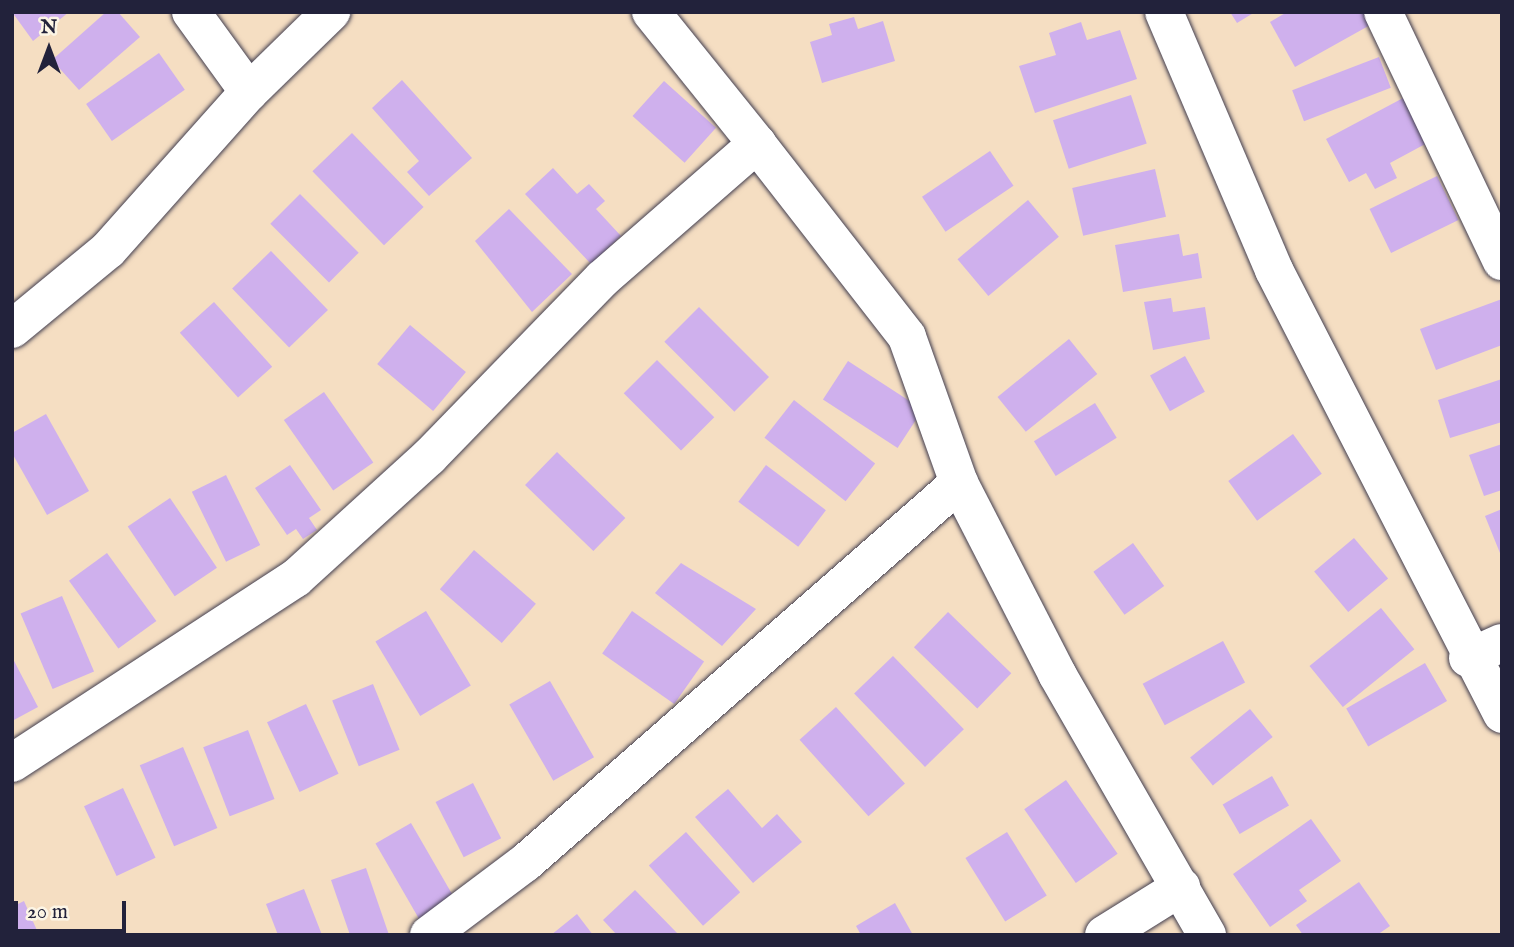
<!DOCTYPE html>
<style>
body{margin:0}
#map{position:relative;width:1514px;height:947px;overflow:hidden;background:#f5dec2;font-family:"IM FELL English",serif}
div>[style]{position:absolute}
.building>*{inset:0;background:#cfb0ed;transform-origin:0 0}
.roads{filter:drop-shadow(0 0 2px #423e4f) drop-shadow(0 0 2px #423e4f)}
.minor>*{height:38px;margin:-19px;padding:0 19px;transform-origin:19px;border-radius:19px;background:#fff}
span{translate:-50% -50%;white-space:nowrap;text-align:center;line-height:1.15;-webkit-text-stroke:5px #fcf5e5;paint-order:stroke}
.frame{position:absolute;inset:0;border:14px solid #22223b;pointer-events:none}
.north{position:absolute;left:14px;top:14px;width:70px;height:70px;-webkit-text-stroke:5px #fcf5e5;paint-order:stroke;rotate:0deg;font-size:19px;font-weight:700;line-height:28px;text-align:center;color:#22223b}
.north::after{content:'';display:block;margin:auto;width:24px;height:32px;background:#22223b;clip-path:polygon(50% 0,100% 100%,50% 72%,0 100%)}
.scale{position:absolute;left:14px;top:901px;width:112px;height:32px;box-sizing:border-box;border:4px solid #22223b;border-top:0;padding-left:9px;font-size:21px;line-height:24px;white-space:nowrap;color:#22223b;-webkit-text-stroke:5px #fcf5e5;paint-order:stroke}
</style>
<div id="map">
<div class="building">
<div style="clip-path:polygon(12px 12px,69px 12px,33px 41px)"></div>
<div style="clip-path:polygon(106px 12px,118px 12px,140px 37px,79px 90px,52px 60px)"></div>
<div style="clip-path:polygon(1230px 12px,1255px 12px,1237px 23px)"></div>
<div style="clip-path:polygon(1287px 12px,1365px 12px,1372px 24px,1295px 67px,1270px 22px)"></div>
<div style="clip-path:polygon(854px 17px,858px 29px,883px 21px,895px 61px,822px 83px,810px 42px,832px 35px,829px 24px)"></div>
<div style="clip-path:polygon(1081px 22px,1087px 40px,1120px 30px,1137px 79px,1035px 113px,1019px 66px,1056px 55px,1049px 33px)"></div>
<div style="left:159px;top:53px;width:45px;height:89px;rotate:55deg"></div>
<div style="left:1379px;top:57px;width:33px;height:93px;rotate:69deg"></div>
<div style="clip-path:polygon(402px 80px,472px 158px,429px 196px,407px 172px,419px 161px,372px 108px)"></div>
<div style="left:664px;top:81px;width:70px;height:47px;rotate:42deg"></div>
<div style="left:1131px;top:95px;width:51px;height:82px;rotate:72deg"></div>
<div style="clip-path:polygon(1405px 97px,1429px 142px,1390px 163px,1397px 178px,1375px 189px,1366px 173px,1349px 182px,1326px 139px)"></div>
<div style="left:352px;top:133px;width:103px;height:55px;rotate:46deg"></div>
<div style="left:990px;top:151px;width:42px;height:82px;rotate:56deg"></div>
<div style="clip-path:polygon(553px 168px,577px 194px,589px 184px,605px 201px,596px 209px,621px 236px,591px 264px,525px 194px)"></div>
<div style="left:1155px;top:169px;width:49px;height:85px;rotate:77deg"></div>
<div style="left:1437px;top:176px;width:49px;height:75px;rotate:64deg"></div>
<div style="left:300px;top:194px;width:83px;height:42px;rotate:45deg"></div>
<div style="left:1028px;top:200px;width:48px;height:92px;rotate:50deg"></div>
<div style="clip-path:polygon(509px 209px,572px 274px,532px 312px,475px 241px)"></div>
<div style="clip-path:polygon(1179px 234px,1183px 256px,1198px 253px,1202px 278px,1123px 292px,1115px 245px)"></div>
<div style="left:271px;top:251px;width:82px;height:54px;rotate:46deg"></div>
<div style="clip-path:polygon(1171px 298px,1173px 312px,1205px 307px,1210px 339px,1153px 350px,1144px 302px)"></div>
<div style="clip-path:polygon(1502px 299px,1502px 345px,1436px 370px,1420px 329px)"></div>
<div style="left:214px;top:302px;width:87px;height:46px;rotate:48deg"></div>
<div style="left:699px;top:307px;width:99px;height:49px;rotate:45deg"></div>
<div style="left:410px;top:325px;width:73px;height:51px;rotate:40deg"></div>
<div style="left:1069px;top:339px;width:45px;height:92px;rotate:51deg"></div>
<div style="left:1185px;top:356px;width:41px;height:40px;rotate:61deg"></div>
<div style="left:657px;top:360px;width:81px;height:47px;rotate:45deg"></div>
<div style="left:848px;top:361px;width:89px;height:46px;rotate:33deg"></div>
<div style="clip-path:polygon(1502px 379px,1502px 422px,1450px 438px,1438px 400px)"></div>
<div style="left:324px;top:392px;width:86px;height:49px;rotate:55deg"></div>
<div style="left:794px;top:400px;width:103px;height:48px;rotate:38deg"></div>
<div style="left:1095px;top:403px;width:41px;height:72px;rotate:58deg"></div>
<div style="clip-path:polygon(46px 414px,89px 491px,47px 515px,12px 453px,12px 433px)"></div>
<div style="left:1293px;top:434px;width:49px;height:80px;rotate:54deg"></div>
<div style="clip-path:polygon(1502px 444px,1502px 490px,1484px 496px,1469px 455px)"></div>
<div style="left:557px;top:452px;width:95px;height:46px;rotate:44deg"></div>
<div style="clip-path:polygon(290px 465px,321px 510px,309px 518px,317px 530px,303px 539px,296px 529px,287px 535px,255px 488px)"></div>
<div style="left:766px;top:465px;width:75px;height:46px;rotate:37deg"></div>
<div style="left:226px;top:475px;width:78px;height:38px;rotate:64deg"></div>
<div style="left:170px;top:498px;width:84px;height:51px;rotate:56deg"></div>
<div style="clip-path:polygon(1502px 509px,1502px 558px,1485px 516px)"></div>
<div style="left:1354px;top:538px;width:53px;height:52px;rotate:50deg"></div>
<div style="left:1133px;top:543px;width:53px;height:49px;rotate:54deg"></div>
<div style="left:474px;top:550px;width:82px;height:52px;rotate:41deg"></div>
<div style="left:107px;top:553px;width:84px;height:47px;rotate:54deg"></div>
<div style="clip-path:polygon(681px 563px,756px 609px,722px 646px,655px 593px)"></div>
<div style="left:62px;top:596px;width:82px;height:45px;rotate:67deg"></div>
<div style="left:1381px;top:608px;width:53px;height:92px;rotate:51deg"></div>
<div style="left:426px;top:611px;width:87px;height:59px;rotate:59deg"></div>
<div style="left:632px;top:611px;width:88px;height:52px;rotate:35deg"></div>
<div style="left:948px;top:612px;width:88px;height:49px;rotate:44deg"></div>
<div style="left:1223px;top:641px;width:47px;height:91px;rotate:62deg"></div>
<div style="left:893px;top:656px;width:102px;height:54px;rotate:46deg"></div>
<div style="clip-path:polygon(12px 657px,38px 707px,12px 721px)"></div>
<div style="left:1425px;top:663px;width:44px;height:91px;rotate:60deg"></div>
<div style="left:550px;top:681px;width:88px;height:47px;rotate:60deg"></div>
<div style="left:373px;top:684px;width:71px;height:44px;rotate:68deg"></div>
<div style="left:306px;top:704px;width:77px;height:43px;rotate:65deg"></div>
<div style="left:836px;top:707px;width:103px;height:49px;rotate:48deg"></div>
<div style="left:1250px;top:709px;width:36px;height:77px;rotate:51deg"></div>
<div style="left:248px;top:730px;width:74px;height:48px;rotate:69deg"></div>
<div style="left:183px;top:747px;width:88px;height:47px;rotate:67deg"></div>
<div style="left:1272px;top:776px;width:34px;height:57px;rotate:60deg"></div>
<div style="left:1066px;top:780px;width:90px;height:51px;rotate:55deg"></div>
<div style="left:473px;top:783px;width:62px;height:42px;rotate:63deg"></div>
<div style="left:123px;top:788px;width:77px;height:43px;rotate:65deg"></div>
<div style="clip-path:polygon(728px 789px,762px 828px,777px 814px,802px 842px,753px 883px,695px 817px)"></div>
<div style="clip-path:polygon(1311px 819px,1341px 861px,1299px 890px,1307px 901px,1270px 927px,1233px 874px)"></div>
<div style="left:411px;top:823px;width:93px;height:41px;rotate:60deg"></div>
<div style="left:686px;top:832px;width:81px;height:50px;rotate:48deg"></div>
<div style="left:1007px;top:832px;width:75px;height:49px;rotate:58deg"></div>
<div style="clip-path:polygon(366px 868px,389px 935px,350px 935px,331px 880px)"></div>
<div style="clip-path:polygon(1359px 882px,1390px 926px,1377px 935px,1303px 935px,1296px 925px)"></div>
<div style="clip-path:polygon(304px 889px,322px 935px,278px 935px,266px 904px)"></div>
<div style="clip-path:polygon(635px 890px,679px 935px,617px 935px,603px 920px)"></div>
<div style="clip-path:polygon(24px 901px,39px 935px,12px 935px,12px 907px)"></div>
<div style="clip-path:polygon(895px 903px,913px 935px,861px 935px,856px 926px)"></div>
<div style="clip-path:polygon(577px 914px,593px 935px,551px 935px)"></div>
</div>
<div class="roads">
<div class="minor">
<div style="left:651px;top:12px;width:169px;rotate:51.2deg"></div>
<div style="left:1164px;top:12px;width:280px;rotate:66.9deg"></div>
<div style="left:1274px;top:270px;width:499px;rotate:62.8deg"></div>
<div style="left:1383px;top:12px;width:276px;rotate:64.5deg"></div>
<div style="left:249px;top:92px;width:115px;rotate:-44.3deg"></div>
<div style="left:12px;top:329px;width:124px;rotate:-39.5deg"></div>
<div style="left:108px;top:250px;width:212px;rotate:-48.3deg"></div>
<div style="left:249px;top:92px;width:99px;rotate:-125.9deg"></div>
<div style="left:1468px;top:658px;width:37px;rotate:-24deg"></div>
<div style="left:12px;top:763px;width:339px;rotate:-33.1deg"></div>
<div style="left:296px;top:578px;width:180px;rotate:-42.3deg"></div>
<div style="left:429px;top:457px;width:248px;rotate:-45.8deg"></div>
<div style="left:602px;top:279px;width:206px;rotate:-41.1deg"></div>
<div style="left:757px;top:144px;width:244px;rotate:52.1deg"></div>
<div style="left:907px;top:337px;width:155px;rotate:70.4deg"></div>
<div style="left:959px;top:483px;width:215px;rotate:62.8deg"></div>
<div style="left:1057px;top:674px;width:301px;rotate:60.1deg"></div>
<div style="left:429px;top:935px;width:120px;rotate:-36.9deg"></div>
<div style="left:525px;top:863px;width:577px;rotate:-41.2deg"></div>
<div style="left:1104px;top:935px;width:91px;rotate:-31.9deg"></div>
</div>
</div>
<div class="frame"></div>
<div class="north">N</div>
<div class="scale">20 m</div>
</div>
